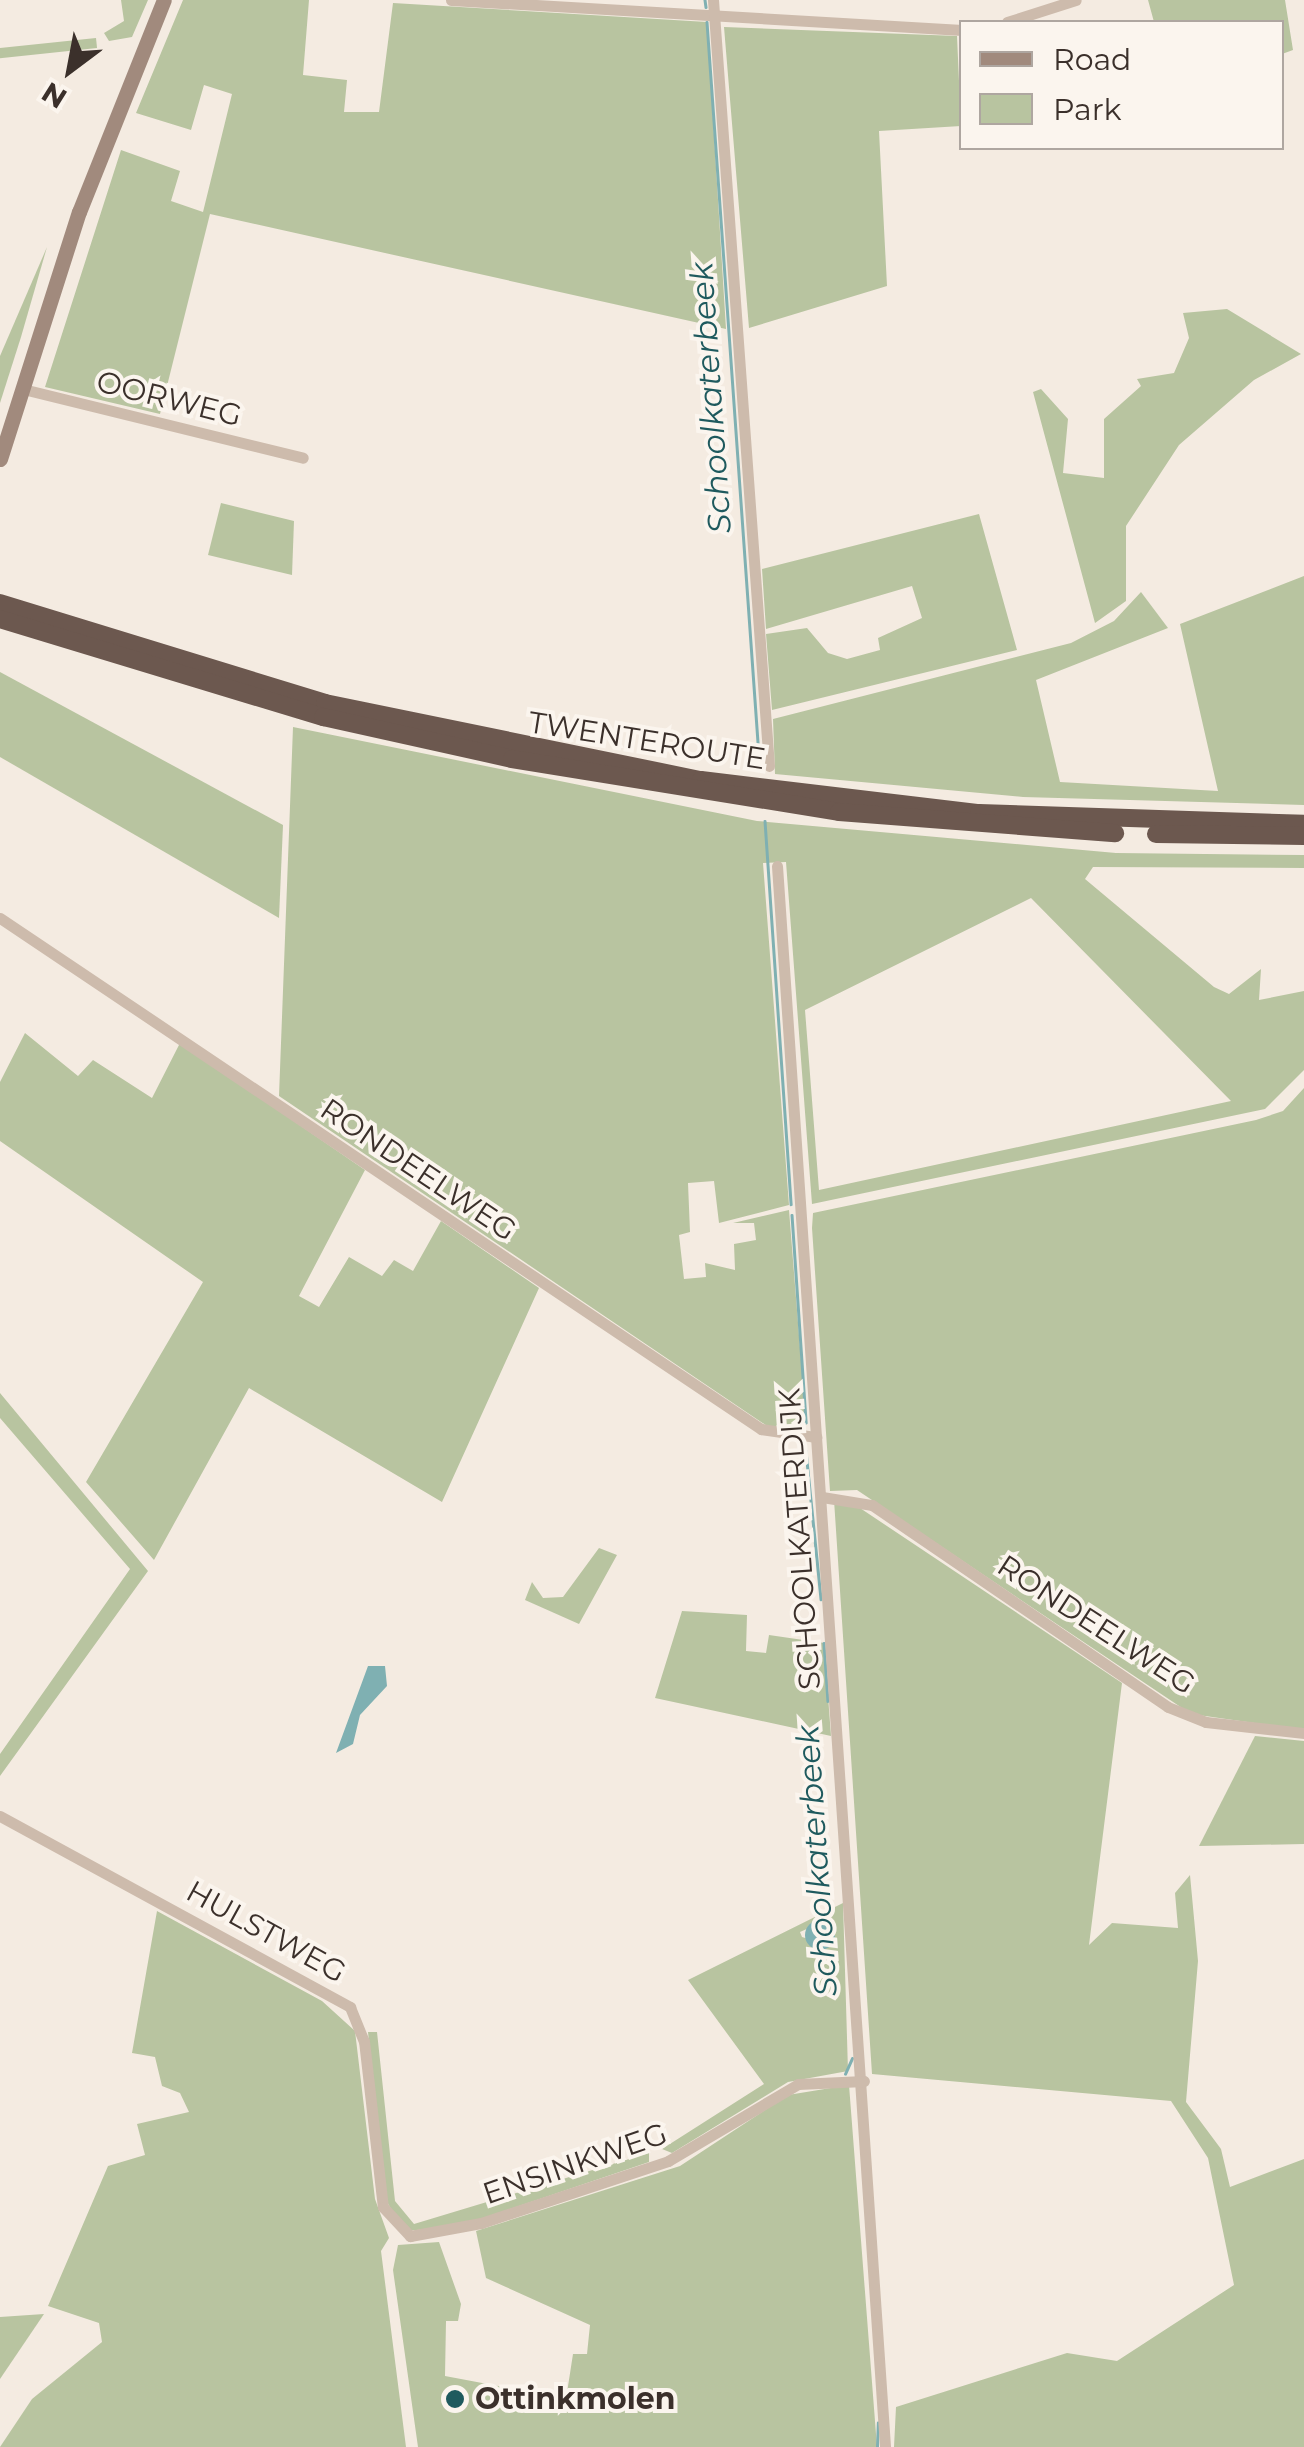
<!DOCTYPE html>
<style>
body{margin:0}
#map{position:relative;width:1304px;height:2447px;overflow:hidden;background:#f4ebe1;font-family:Montserrat,sans-serif}
div>[style]{position:absolute}
.green>*{inset:0;background:#b8c4a0;transform-origin:0 0}
.water>*{inset:0;background:#7fb0b2}
.round{border-radius:50%}
.stream>*{height:2.5px;margin:-1.25px;padding:0 1.25px;transform-origin:1.25px;border-radius:1.25px;background:#7fb0b2}
.minor>*{height:11px;margin:-5.5px;padding:0 5.5px;transform-origin:5.5px;border-radius:5.5px;background:#cdbbac}
.secondary>*{height:15px;margin:-7.5px;padding:0 7.5px;transform-origin:7.5px;border-radius:7.5px;background:#a18a7d}
.trunk>*{height:18px;margin:-9px;padding:0 9px;transform-origin:9px;border-radius:9px;background:#6c584f}
.dots>*{width:28px;height:28px;translate:-50% -50%;box-sizing:border-box;border:5px solid #fbf5ee;border-radius:50%}
span{translate:-50% -50%;white-space:nowrap;text-align:center;line-height:1.15;-webkit-text-stroke:8px #fbf5ee;paint-order:stroke}
.street-label{font-size:30px;color:#3b302b}
.poi-label{font-size:30px;color:#3b302b;font-weight:700}
.left{translate:0 -50%;text-align:left}
.water-label{font-size:32px;color:#1f5a5e;font-style:italic}
.legend{position:absolute;left:959px;top:20px;width:325px;height:130px;box-sizing:border-box;background:#fbf5ee;border:2px solid #aea6a0;margin:0;padding:12px 18px;list-style:none;font-size:30px;color:#3b302b}
.legend li{display:flex;align-items:center;gap:20px;height:50px}
.legend b{width:50px;border:2px solid #aea6a0}
.north{position:absolute;left:20px;top:20px;width:100px;height:100px;-webkit-text-stroke:8px #fbf5ee;paint-order:stroke;rotate:212deg;font-size:28px;font-weight:700;line-height:40px;text-align:center;color:#3b302b}
.north::after{content:'';display:block;margin:auto;width:35px;height:45px;background:#3b302b;clip-path:polygon(50% 0,100% 100%,50% 72%,0 100%)}
</style>
<div id="map">
<div class="green">
<div style="clip-path:polygon(121px 0,148px 0,132px 37px,109px 41px,104px 33px,124px 21px)"></div>
<div style="clip-path:polygon(183px 0,309px 0,303px 75px,347px 80px,344px 112px,379px 112px,393px 3px,707px 22px,726px 329px,210px 214px,160px 414px,45px 387px,121px 150px,180px 171px,171px 201px,203px 212px,232px 94px,204px 85px,191px 130px,136px 113px)"></div>
<div style="clip-path:polygon(1148px 0,1285px 0,1293px 50px,1282px 54px,1282px 22px,1154px 22px)"></div>
<div style="clip-path:polygon(724px 27px,957px 36px,961px 126px,879px 131px,887px 286px,749px 328px)"></div>
<div style="left:96px;top:38px;width:10px;height:110px;rotate:84deg"></div>
<div style="clip-path:polygon(47px 247px,21px 337px,0 403px,0 356px)"></div>
<div style="clip-path:polygon(1227px 309px,1301px 354px,1254px 380px,1179px 445px,1126px 526px,1126px 601px,1095px 623px,1033px 392px,1041px 389px,1068px 419px,1063px 473px,1104px 478px,1104px 419px,1141px 386px,1137px 379px,1174px 373px,1189px 338px,1183px 313px)"></div>
<div style="clip-path:polygon(221px 503px,294px 521px,292px 575px,208px 555px)"></div>
<div style="clip-path:polygon(979px 514px,1017px 650px,772px 710px,766px 634px,807px 628px,828px 653px,847px 659px,880px 650px,878px 638px,922px 618px,912px 586px,766px 629px,762px 569px)"></div>
<div style="clip-path:polygon(1304px 576px,1304px 805px,1023px 797px,775px 774px,773px 719px,1071px 643px,1114px 621px,1141px 592px,1168px 628px,1036px 680px,1060px 782px,1218px 791px,1180px 624px)"></div>
<div style="clip-path:polygon(0 672px,283px 825px,279px 918px,0 757px)"></div>
<div style="clip-path:polygon(evenodd,293px 727px,757px 821px,1116px 853px,1304px 855px,1304px 868px,1093px 867px,1085px 879px,1214px 987px,1229px 994px,1261px 969px,1259px 1000px,1304px 991px,1304px 1070px,1265px 1109px,812px 1204px,786px 862px,763px 863px,789px 1205px,719px 1223px,714px 1181px,688px 1183px,690px 1232px,679px 1235px,684px 1279px,706px 1277px,705px 1263px,735px 1270px,734px 1244px,756px 1240px,754px 1223px,733px 1223px,789px 1210px,806px 1423px,797px 1431px,767px 1426px,279px 1096px,293px 727px,1031px 898px,1231px 1101px,819px 1190px,805px 1010px,1031px 898px)"></div>
<div style="clip-path:polygon(25px 1033px,78px 1076px,93px 1060px,152px 1098px,180px 1043px,365px 1170px,299px 1296px,319px 1307px,349px 1257px,382px 1276px,394px 1260px,413px 1271px,441px 1221px,539px 1288px,442px 1502px,249px 1388px,154px 1560px,86px 1482px,203px 1282px,0 1141px,0 1082px)"></div>
<div style="clip-path:polygon(1304px 1088px,1304px 1730px,1191px 1714px,857px 1490px,830px 1491px,812px 1228px,813px 1213px,1256px 1120px,1283px 1111px)"></div>
<div style="clip-path:polygon(0 1393px,148px 1571px,0 1776px,0 1754px,130px 1569px,0 1418px)"></div>
<div style="clip-path:polygon(834px 1500px,848px 1500px,1122px 1683px,1089px 1945px,1112px 1923px,1178px 1928px,1175px 1893px,1190px 1875px,1198px 1961px,1186px 2102px,1221px 2149px,1230px 2187px,1304px 2159px,1304px 2447px,894px 2447px,896px 2407px,1067px 2353px,1117px 2361px,1234px 2285px,1208px 2158px,1171px 2101px,872px 2074px)"></div>
<div style="clip-path:polygon(599px 1548px,617px 1555px,579px 1624px,525px 1600px,532px 1582px,543px 1598px,563px 1597px)"></div>
<div style="clip-path:polygon(682px 1611px,747px 1615px,746px 1651px,766px 1653px,769px 1635px,824px 1643px,831px 1736px,655px 1698px)"></div>
<div style="clip-path:polygon(1255px 1736px,1304px 1741px,1304px 1844px,1199px 1846px)"></div>
<div style="clip-path:polygon(evenodd,843px 1903px,848px 2071px,788px 2082px,672px 2153px,662px 2149px,764px 2084px,688px 1980px,843px 1903px,829px 1919px,835px 1947px,802px 1937px,800px 1932px,829px 1919px)"></div>
<div style="clip-path:polygon(157px 1911px,322px 2001px,355px 2031px,375px 2199px,389px 2238px,381px 2251px,406px 2447px,0 2447px,32px 2399px,102px 2342px,99px 2323px,48px 2306px,108px 2166px,145px 2155px,137px 2124px,189px 2112px,180px 2093px,162px 2086px,155px 2057px,132px 2053px)"></div>
<div style="clip-path:polygon(368px 2032px,377px 2032px,395px 2201px,414px 2224px,649px 2153px,649px 2162px,457px 2227px,403px 2231px,385px 2198px)"></div>
<div style="clip-path:polygon(849px 2085px,877px 2447px,418px 2447px,393px 2270px,398px 2245px,439px 2242px,461px 2304px,458px 2321px,446px 2321px,445px 2376px,566px 2399px,573px 2354px,587px 2354px,590px 2325px,486px 2278px,476px 2231px,680px 2166px,788px 2095px)"></div>
<div style="clip-path:polygon(44px 2314px,0 2379px,0 2317px)"></div>
</div>
<div class="water">
<div style="clip-path:polygon(368px 1666px,385px 1666px,387px 1686px,360px 1715px,353px 1744px,336px 1753px)"></div>
<div class="round" style="left:805px;top:1920px;width:30px;height:30px"></div>
</div>
<div class="stream">
<div style="left:705px;top:0;width:7px;rotate:82deg"></div>
<div style="left:707px;top:22px;width:750px;rotate:85.95deg"></div>
<div style="left:765px;top:821px;width:384px;rotate:86.1deg"></div>
<div style="left:792px;top:1215px;width:208px;rotate:86.1deg"></div>
<div style="left:806px;top:1451px;width:149px;rotate:84.2deg"></div>
<div style="left:824px;top:1643px;width:58px;rotate:86.1deg"></div>
<div style="left:845px;top:2074px;width:17px;rotate:-66deg"></div>
<div style="left:877px;top:2447px;width:24px;rotate:-88deg"></div>
</div>
<div class="minor">
<div style="left:451px;top:0;width:512px;rotate:3.36deg"></div>
<div style="left:713px;top:0;width:768px;rotate:85.82deg"></div>
<div style="left:1007px;top:22px;width:72px;rotate:-17.7deg"></div>
<div style="left:23px;top:389px;width:288px;rotate:13.8deg"></div>
<div style="left:777px;top:866px;width:1585px;rotate:86.09deg"></div>
<div style="left:0;top:918px;width:917px;rotate:33.88deg"></div>
<div style="left:761px;top:1429px;width:56px;rotate:8.3deg"></div>
<div style="left:822px;top:1497px;width:51px;rotate:9.1deg"></div>
<div style="left:872px;top:1505px;width:358px;rotate:34.3deg"></div>
<div style="left:1168px;top:1707px;width:41px;rotate:21.5deg"></div>
<div style="left:1206px;top:1722px;width:99px;rotate:6.4deg"></div>
<div style="left:0;top:1816px;width:399px;rotate:28.6deg"></div>
<div style="left:350px;top:2007px;width:37px;rotate:68deg"></div>
<div style="left:364px;top:2041px;width:167px;rotate:83.5deg"></div>
<div style="left:383px;top:2207px;width:40px;rotate:47deg"></div>
<div style="left:410px;top:2236px;width:72px;rotate:-10.4deg"></div>
<div style="left:481px;top:2223px;width:197px;rotate:-18.3deg"></div>
<div style="left:668px;top:2161px;width:151px;rotate:-30.6deg"></div>
<div style="left:798px;top:2084px;width:66px;rotate:-2.6deg"></div>
</div>
<div class="secondary">
<div style="left:0;top:459px;width:259px;rotate:-72.3deg"></div>
<div style="left:79px;top:212px;width:228px;rotate:-68.2deg"></div>
</div>
<div class="trunk">
<div style="left:0;top:603px;width:340px;rotate:17.1deg"></div>
<div style="left:325px;top:703px;width:384px;rotate:11.6deg"></div>
<div style="left:701px;top:780px;width:280px;rotate:6.8deg"></div>
<div style="left:979px;top:813px;width:325px;rotate:1.9deg"></div>
<div style="left:0;top:619px;width:338px;rotate:16.9deg"></div>
<div style="left:323px;top:717px;width:194px;rotate:12.5deg"></div>
<div style="left:512px;top:759px;width:331px;rotate:9.2deg"></div>
<div style="left:839px;top:812px;width:277px;rotate:4.4deg"></div>
<div style="left:1156px;top:834px;width:148px;rotate:0.8deg"></div>
</div>
<div class="dots">
<div style="left:455px;top:2399px;background:#1f5a5e"></div>
</div>
<div class="street-label">
<span style="left:169px;top:399px;rotate:14deg">OORWEG</span>
<span style="left:647px;top:741px;rotate:9deg">TWENTEROUTE</span>
<span style="left:418px;top:1170px;rotate:34deg">RONDEELWEG</span>
<span style="left:800px;top:1539px;rotate:-94deg">SCHOOLKATERDIJK</span>
<span style="left:1096px;top:1625px;rotate:33deg">RONDEELWEG</span>
<span style="left:266px;top:1932px;rotate:29deg">HULSTWEG</span>
<span style="left:575px;top:2164px;rotate:-19deg">ENSINKWEG</span>
</div>
<div class="poi-label">
<span class="left" style="left:475px;top:2399px">Ottinkmolen</span>
</div>
<div class="water-label">
<span style="left:711px;top:398px;rotate:-94deg">Schoolkaterbeek</span>
<span style="left:817px;top:1861px;rotate:-94deg">Schoolkaterbeek</span>
</div>
<ul class="legend">
<li><b style="height:12px;background:#a18a7d"></b>Road</li>
<li><b style="height:28px;background:#b8c4a0"></b>Park</li>
</ul>
<div class="north">N</div>
</div>
